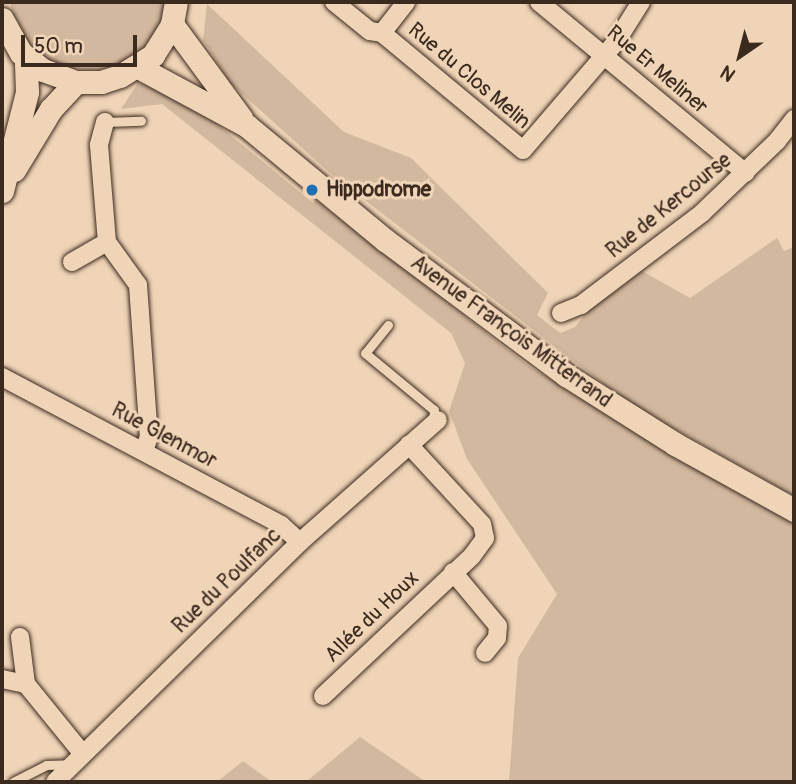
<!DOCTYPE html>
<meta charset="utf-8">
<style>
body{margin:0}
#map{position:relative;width:796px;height:784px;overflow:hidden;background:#f0d4b7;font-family:Pangolin,sans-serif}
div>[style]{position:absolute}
.green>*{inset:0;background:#d2b89e}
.roads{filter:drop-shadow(0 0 2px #3b2a1e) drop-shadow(0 0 2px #3b2a1e)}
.lane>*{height:9px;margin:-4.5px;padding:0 4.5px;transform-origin:4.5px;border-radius:4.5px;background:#f0d4b7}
.street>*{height:18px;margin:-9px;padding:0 9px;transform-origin:9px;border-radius:9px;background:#f0d4b7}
.secondary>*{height:23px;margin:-11.5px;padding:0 11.5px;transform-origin:11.5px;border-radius:11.5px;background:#f0d4b7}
.dots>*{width:19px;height:19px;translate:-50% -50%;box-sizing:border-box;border:4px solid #f0d4b7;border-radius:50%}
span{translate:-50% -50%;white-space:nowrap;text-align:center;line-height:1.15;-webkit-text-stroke:6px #f0d4b7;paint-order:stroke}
.street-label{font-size:21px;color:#3b2a1e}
.poi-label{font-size:21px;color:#3b2a1e;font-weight:700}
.left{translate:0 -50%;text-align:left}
.frame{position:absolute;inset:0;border:4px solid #3b2a1e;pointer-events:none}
.north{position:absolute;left:705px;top:21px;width:70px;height:70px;-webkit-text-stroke:5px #f0d4b7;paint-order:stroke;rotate:215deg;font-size:19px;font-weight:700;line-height:28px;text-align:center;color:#3b2a1e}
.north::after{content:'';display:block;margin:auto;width:24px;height:32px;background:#3b2a1e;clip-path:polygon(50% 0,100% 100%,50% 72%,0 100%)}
.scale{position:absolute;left:21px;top:35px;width:116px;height:32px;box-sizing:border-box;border:4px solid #3b2a1e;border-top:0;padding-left:9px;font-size:21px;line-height:24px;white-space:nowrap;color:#3b2a1e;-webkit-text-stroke:5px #f0d4b7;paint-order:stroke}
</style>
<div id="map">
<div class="green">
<div style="clip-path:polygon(10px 2px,167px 2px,158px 29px,143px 49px,122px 63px,98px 70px,73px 69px,49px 60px,28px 42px,14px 19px)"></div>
<div style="clip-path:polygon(207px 4px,344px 132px,411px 158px,548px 293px,537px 315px,560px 333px,575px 327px,626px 262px,690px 298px,777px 238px,784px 251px,794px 247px,794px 496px,627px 402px,331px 174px,230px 83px,203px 40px)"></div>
<div style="clip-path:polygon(138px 83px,178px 92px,313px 203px,316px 200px,530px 367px,794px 521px,794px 782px,509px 782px,518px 658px,557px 594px,467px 459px,449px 411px,465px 363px,451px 333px,162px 104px,121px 109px)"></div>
<div style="clip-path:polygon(360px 737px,426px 782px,306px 782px)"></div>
<div style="clip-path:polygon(243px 761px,272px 782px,217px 782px)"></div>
</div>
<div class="roads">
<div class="lane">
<div style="left:105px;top:122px;width:36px;rotate:-2deg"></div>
<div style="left:388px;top:325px;width:36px;rotate:129deg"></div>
<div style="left:365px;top:353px;width:89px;rotate:39.6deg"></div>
<div style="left:434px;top:410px;width:13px;rotate:94deg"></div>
<div style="left:13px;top:782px;width:37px;rotate:-27deg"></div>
<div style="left:46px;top:765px;width:24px;rotate:-2deg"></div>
</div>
<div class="street">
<div style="left:334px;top:2px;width:46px;rotate:38.9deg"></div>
<div style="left:370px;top:31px;width:12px;rotate:9deg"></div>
<div style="left:382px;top:33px;width:183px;rotate:39.7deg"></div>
<div style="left:523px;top:150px;width:143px;rotate:-49.3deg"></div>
<div style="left:616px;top:42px;width:47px;rotate:-58deg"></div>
<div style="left:539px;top:2px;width:268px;rotate:39.6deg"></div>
<div style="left:382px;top:33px;width:39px;rotate:-52deg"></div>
<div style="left:105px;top:122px;width:24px;rotate:105deg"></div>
<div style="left:99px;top:145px;width:97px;rotate:85.3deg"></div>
<div style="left:107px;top:242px;width:53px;rotate:54.2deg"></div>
<div style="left:138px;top:285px;width:152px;rotate:85.9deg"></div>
<div style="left:149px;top:437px;width:14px;rotate:111deg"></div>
<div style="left:72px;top:262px;width:40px;rotate:-29.7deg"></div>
<div style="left:561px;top:313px;width:22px;rotate:-22deg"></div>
<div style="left:581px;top:305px;width:152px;rotate:-37.2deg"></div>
<div style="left:702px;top:213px;width:104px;rotate:-43.8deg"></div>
<div style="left:777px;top:141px;width:28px;rotate:-52deg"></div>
<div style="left:2px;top:377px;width:316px;rotate:27.9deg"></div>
<div style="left:281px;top:525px;width:25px;rotate:42deg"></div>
<div style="left:453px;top:572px;width:70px;rotate:50.2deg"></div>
<div style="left:498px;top:626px;width:12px;rotate:95deg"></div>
<div style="left:497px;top:638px;width:19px;rotate:129deg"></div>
<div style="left:20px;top:637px;width:47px;rotate:82.7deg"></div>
<div style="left:26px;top:684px;width:89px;rotate:50.9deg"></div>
<div style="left:2px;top:679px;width:25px;rotate:12deg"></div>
<div style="left:323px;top:696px;width:204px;rotate:-43.2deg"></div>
<div style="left:472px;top:556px;width:22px;rotate:-54deg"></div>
<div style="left:485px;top:538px;width:14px;rotate:-102deg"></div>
<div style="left:482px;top:524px;width:108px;rotate:-132.7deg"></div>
<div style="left:55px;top:782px;width:343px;rotate:-44.4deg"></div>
<div style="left:300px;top:542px;width:184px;rotate:-41.5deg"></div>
</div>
<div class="secondary">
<div style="left:2px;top:19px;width:39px;rotate:61deg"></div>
<div style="left:21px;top:53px;width:28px;rotate:38deg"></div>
<div style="left:43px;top:70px;width:35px;rotate:20deg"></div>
<div style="left:76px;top:82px;width:25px"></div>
<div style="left:101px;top:82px;width:20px;rotate:-18deg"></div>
<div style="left:120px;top:76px;width:39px;rotate:-32deg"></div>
<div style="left:153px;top:55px;width:36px;rotate:-58deg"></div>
<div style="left:172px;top:24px;width:22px;rotate:-80deg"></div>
<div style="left:172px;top:24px;width:117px;rotate:53.7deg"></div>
<div style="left:138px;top:67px;width:124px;rotate:28.4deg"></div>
<div style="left:247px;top:126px;width:179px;rotate:39.6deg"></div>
<div style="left:385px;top:240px;width:226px;rotate:36.7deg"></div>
<div style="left:566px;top:375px;width:129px;rotate:32.3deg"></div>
<div style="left:675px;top:444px;width:136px;rotate:29deg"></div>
<div style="left:14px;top:170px;width:71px;rotate:-58.8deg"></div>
<div style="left:51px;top:109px;width:37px;rotate:-47deg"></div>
<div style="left:2px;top:191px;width:102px;rotate:-75.8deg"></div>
<div style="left:27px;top:92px;width:34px;rotate:-92deg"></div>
</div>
</div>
<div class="dots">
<div style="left:312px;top:190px;background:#1f6fb2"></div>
</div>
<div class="street-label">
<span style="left:657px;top:70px;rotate:40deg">Rue Er Meliner</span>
<span style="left:469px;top:76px;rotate:40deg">Rue du Clos Melin</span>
<span style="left:669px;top:206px;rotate:-39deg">Rue de Kercourse</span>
<span style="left:511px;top:332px;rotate:36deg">Avenue François Mitterrand</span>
<span style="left:164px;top:436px;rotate:28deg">Rue Glenmor</span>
<span style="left:227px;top:581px;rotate:-44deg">Rue du Poulfanc</span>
<span style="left:372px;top:617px;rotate:-44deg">Allée du Houx</span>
</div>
<div class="poi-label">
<span class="left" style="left:326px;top:190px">Hippodrome</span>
</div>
<div class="frame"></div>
<div class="north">N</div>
<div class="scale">50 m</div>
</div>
